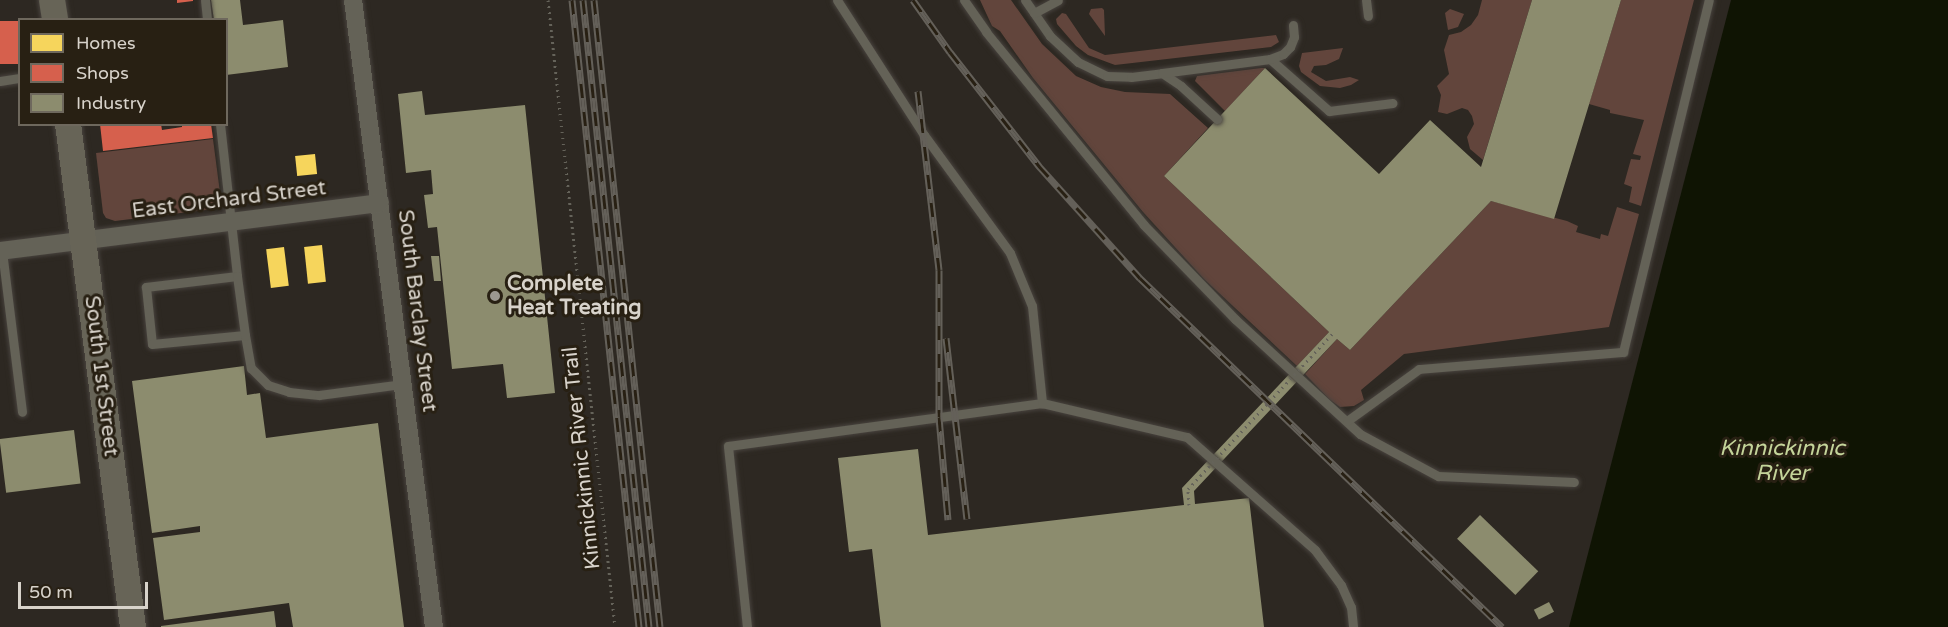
<!DOCTYPE html>
<style>
body{margin:0}
#map{position:relative;width:1948px;height:627px;overflow:hidden;background:#2d2822;font-family:"Varela Round",sans-serif}
div>[style]{position:absolute}
.green>*{inset:0;background:#62453c}
.water>*{inset:0;background:#0f1403}
.homes>*{inset:0;background:#f6d55c;transform-origin:0 0}
.shops>*{inset:0;background:#d6604d;transform-origin:0 0}
.industry>*{inset:0;background:#8c8c6e;transform-origin:0 0}
.path>*{height:3px;margin-top:-1.5px;transform-origin:0;background:repeating-linear-gradient(90deg,#65635a 0 1.5px,transparent 0 6px)}
.roads{filter:drop-shadow(0 0 2px #48433e) drop-shadow(0 0 2px #48433e)}
.service>*{height:9px;margin:-4.5px;padding:0 4.5px;transform-origin:4.5px;border-radius:4.5px;background:#646257}
.minor>*{height:18px;margin:-9px;padding:0 9px;transform-origin:9px;border-radius:9px;background:#646257}
.secondary>*{height:26px;margin:-13px;padding:0 13px;transform-origin:13px;border-radius:13px;background:#676457}
.rail>*{height:7px;margin-top:-3.5px;transform-origin:0;background:repeating-linear-gradient(90deg,#282013 0 14px,#646059 0 28px);box-sizing:border-box;border-block:2px solid #646059}
.path-bridge>*{height:3px;margin-top:-1.5px;transform-origin:0;background:repeating-linear-gradient(90deg,#65635a 0 1.5px,transparent 0 6px)}
.dots>*{width:16px;height:16px;translate:-50% -50%;box-sizing:border-box;border:3px solid #282013;border-radius:50%}
span{translate:-50% -50%;white-space:nowrap;text-align:center;line-height:1.15;-webkit-text-stroke:6px #282013;paint-order:stroke}
.street-label{font-size:21px;color:#d8d3cb}
.poi-label{font-size:21px;color:#d8d3cb;font-weight:700}
.left{translate:0 -50%;text-align:left}
.water-label{font-size:22px;color:#c4d49a;font-style:italic}
.legend{position:absolute;left:18px;top:18px;width:210px;height:108px;box-sizing:border-box;background:#282013;border:2px solid #6e685d;margin:0;padding:8px 10px;list-style:none;font-size:18px;color:#d8d3cb}
.legend li{display:flex;align-items:center;gap:12px;height:30px}
.legend b{width:30px;border:2px solid #6e685d}
.scale{position:absolute;left:18px;top:582px;width:130px;height:27px;box-sizing:border-box;border:3px solid #d8d3cb;border-top:0;padding-left:8px;font-size:18px;line-height:21px;white-space:nowrap;color:#d8d3cb;-webkit-text-stroke:4px #282013;paint-order:stroke}
</style>
<div id="map">
<div class="green">
<div style="clip-path:polygon(980px 0,1011px 0,1042px 44px,1076px 76px,1101px 87px,1125px 92px,1170px 94px,1208px 128px,1164px 176px,1329px 332px,1297px 366px,1204px 279px,1143px 212px,1033px 78px,1000px 31px,992px 26px)"></div>
<div style="clip-path:polygon(1482px 0,1532px 0,1483px 160px,1470px 149px,1467px 137px,1474px 124px,1472px 116px,1468px 110px,1462px 108px,1447px 114px,1438px 112px,1441px 95px,1437px 86px,1449px 74px,1444px 50px,1449px 35px,1461px 32px,1471px 25px,1478px 15px)"></div>
<div style="clip-path:polygon(1621px 0,1694px 0,1641px 206px,1629px 202px,1632px 187px,1624px 184px,1631px 159px,1640px 160px,1641px 156px,1633px 154px,1644px 120px,1610px 113px,1610px 110px,1589px 104px)"></div>
<div style="clip-path:polygon(1102px 8px,1104px 10px,1105px 36px,1089px 14px,1091px 9px)"></div>
<div style="clip-path:polygon(1450px 9px,1464px 14px,1458px 27px,1448px 30px,1445px 13px)"></div>
<div style="clip-path:polygon(1062px 13px,1066px 14px,1089px 48px,1105px 55px,1276px 35px,1279px 42px,1271px 47px,1115px 65px,1088px 55px,1076px 46px,1057px 24px,1056px 19px)"></div>
<div style="clip-path:polygon(1343px 48px,1339px 59px,1326px 65px,1314px 66px,1311px 72px,1326px 81px,1350px 77px,1359px 80px,1351px 85px,1340px 88px,1320px 86px,1301px 72px,1299px 66px,1302px 53px)"></div>
<div style="clip-path:polygon(1261px 68px,1265px 68px,1225px 111px,1195px 81px,1197px 76px)"></div>
<div style="clip-path:polygon(213px 139px,222px 208px,115px 221px,106px 218px,103px 213px,96px 153px)"></div>
<div style="clip-path:polygon(1491px 201px,1567px 221px,1578px 226px,1576px 232px,1600px 239px,1601px 234px,1608px 236px,1617px 207px,1639px 214px,1609px 327px,1404px 354px,1361px 390px,1364px 400px,1354px 406px,1340px 407px,1329px 399px,1305px 374px,1337px 339px,1350px 350px)"></div>
</div>
<div class="water">
<div style="clip-path:polygon(1731px 0,1948px 0,1948px 627px,1569px 627px)"></div>
</div>
<div class="homes">
<div style="left:315px;top:154px;width:20px;height:20px;rotate:84deg"></div>
<div style="left:322px;top:245px;width:37px;height:18px;rotate:84deg"></div>
<div style="left:284px;top:247px;width:39px;height:18px;rotate:83deg"></div>
</div>
<div class="shops">
<div style="clip-path:polygon(177px 0,193px 0,193px 1px,177px 3px)"></div>
<div style="left:20px;top:21px;width:43px;height:20px;rotate:90deg"></div>
<div style="clip-path:polygon(100px 124px,161px 124px,162px 130px,182px 127px,182px 124px,211px 124px,213px 138px,103px 151px)"></div>
</div>
<div class="industry">
<div style="clip-path:polygon(211px 0,240px 0,243px 25px,283px 20px,288px 67px,226px 75px,226px 20px,214px 20px)"></div>
<div style="clip-path:polygon(1532px 0,1621px 0,1554px 219px,1491px 201px,1350px 350px,1337px 339px,1194px 491px,1195px 504px,1249px 498px,1264px 627px,881px 627px,872px 549px,849px 552px,838px 458px,918px 449px,928px 535px,1184px 505px,1182px 488px,1329px 332px,1164px 176px,1265px 68px,1379px 174px,1430px 120px,1481px 167px)"></div>
<div style="clip-path:polygon(422px 91px,425px 115px,525px 105px,555px 393px,507px 398px,503px 364px,452px 369px,437px 227px,428px 228px,424px 195px,433px 194px,431px 170px,406px 173px,398px 94px)"></div>
<div style="clip-path:polygon(431px 256px,439px 256px,441px 281px,434px 281px)"></div>
<div style="clip-path:polygon(244px 366px,247px 395px,260px 393px,266px 438px,378px 423px,404px 627px,293px 627px,289px 603px,164px 620px,153px 538px,200px 532px,200px 526px,152px 533px,132px 381px)"></div>
<div style="left:74px;top:430px;width:54px;height:75px;rotate:83deg"></div>
<div style="left:1480px;top:515px;width:81px;height:33px;rotate:44deg"></div>
<div style="left:1549px;top:602px;width:11px;height:17px;rotate:63deg"></div>
<div style="clip-path:polygon(274px 611px,276px 627px,161px 627px,161px 626px)"></div>
</div>
<div class="path">
<div style="left:548px;top:0;width:631px;rotate:83.9deg"></div>
</div>
<div class="roads">
<div class="service">
<div style="left:205px;top:0;width:20px;rotate:84deg"></div>
<div style="left:837px;top:0;width:161px;rotate:57.2deg"></div>
<div style="left:924px;top:135px;width:146px;rotate:53.9deg"></div>
<div style="left:1010px;top:253px;width:57px;rotate:67.5deg"></div>
<div style="left:1032px;top:306px;width:98px;rotate:84.1deg"></div>
<div style="left:964px;top:0;width:39px;rotate:55deg"></div>
<div style="left:986px;top:32px;width:249px;rotate:50.7deg"></div>
<div style="left:1144px;top:225px;width:131px;rotate:45.9deg"></div>
<div style="left:1235px;top:319px;width:170px;rotate:42.6deg"></div>
<div style="left:1360px;top:434px;width:89px;rotate:28.3deg"></div>
<div style="left:1438px;top:476px;width:136px;rotate:2.5deg"></div>
<div style="left:1025px;top:0;width:44px;rotate:55.2deg"></div>
<div style="left:1050px;top:36px;width:38px;rotate:43deg"></div>
<div style="left:1078px;top:62px;width:32px;rotate:26deg"></div>
<div style="left:1107px;top:76px;width:24px;rotate:2deg"></div>
<div style="left:1131px;top:77px;width:31px;rotate:-7deg"></div>
<div style="left:1162px;top:73px;width:23px;rotate:34deg"></div>
<div style="left:1181px;top:86px;width:49px;rotate:42.5deg"></div>
<div style="left:1366px;top:0;width:16px;rotate:83deg"></div>
<div style="left:1034px;top:13px;width:27px;rotate:-28deg"></div>
<div style="left:1270px;top:59px;width:79px;rotate:41.4deg"></div>
<div style="left:1329px;top:111px;width:64px;rotate:-7.1deg"></div>
<div style="left:1162px;top:73px;width:109px;rotate:-7.4deg"></div>
<div style="left:1270px;top:59px;width:14px;rotate:-21deg"></div>
<div style="left:1283px;top:54px;width:10px;rotate:-45deg"></div>
<div style="left:1290px;top:47px;width:11px;rotate:-68deg"></div>
<div style="left:1294px;top:37px;width:12px;rotate:-95deg"></div>
<div style="left:0;top:81px;width:20px;rotate:-9deg"></div>
<div style="left:220px;top:124px;width:153px;rotate:83.6deg"></div>
<div style="left:237px;top:276px;width:92px;rotate:173.1deg"></div>
<div style="left:146px;top:287px;width:57px;rotate:84deg"></div>
<div style="left:152px;top:344px;width:93px;rotate:-5.5deg"></div>
<div style="left:245px;top:335px;width:34px;rotate:80deg"></div>
<div style="left:251px;top:368px;width:24px;rotate:45deg"></div>
<div style="left:268px;top:385px;width:22px;rotate:18deg"></div>
<div style="left:289px;top:392px;width:30px;rotate:6deg"></div>
<div style="left:319px;top:395px;width:85px;rotate:-7.5deg"></div>
<div style="left:2px;top:251px;width:162px;rotate:82.9deg"></div>
<div style="left:237px;top:276px;width:60px;rotate:82.3deg"></div>
<div style="left:1347px;top:421px;width:89px;rotate:-35.8deg"></div>
<div style="left:1419px;top:369px;width:205px;rotate:-4.8deg"></div>
<div style="left:1623px;top:352px;width:362px;rotate:-76.3deg"></div>
<div style="left:747px;top:627px;width:182px;rotate:-96deg"></div>
<div style="left:728px;top:446px;width:317px;rotate:-7.8deg"></div>
<div style="left:1042px;top:403px;width:149px;rotate:13.2deg"></div>
<div style="left:1187px;top:437px;width:171px;rotate:41.4deg"></div>
<div style="left:1315px;top:550px;width:44px;rotate:53.4deg"></div>
<div style="left:1341px;top:585px;width:24px;rotate:66deg"></div>
<div style="left:1351px;top:607px;width:20px;rotate:84deg"></div>
</div>
<div class="minor">
<div style="left:353px;top:0;width:632px;rotate:82.64deg"></div>
<div style="left:0;top:251px;width:383px;rotate:-7.2deg"></div>
</div>
<div class="secondary">
<div style="left:52px;top:0;width:20px;rotate:81deg"></div>
<div style="left:68px;top:124px;width:507px;rotate:82.64deg"></div>
</div>
</div>
<div class="rail">
<div style="left:572px;top:0;width:631px;rotate:83.9deg"></div>
<div style="left:583px;top:0;width:630px;rotate:83.99deg"></div>
<div style="left:594px;top:0;width:630px;rotate:83.99deg"></div>
<div style="left:913px;top:0;width:64px;rotate:54.6deg"></div>
<div style="left:950px;top:52px;width:145px;rotate:52deg"></div>
<div style="left:1039px;top:166px;width:151px;rotate:48deg"></div>
<div style="left:1140px;top:278px;width:503px;rotate:43.95deg"></div>
<div style="left:918px;top:91px;width:180px;rotate:83.3deg"></div>
<div style="left:939px;top:270px;width:147px;rotate:90deg"></div>
<div style="left:939px;top:417px;width:103px;rotate:85deg"></div>
<div style="left:946px;top:338px;width:182px;rotate:83.4deg"></div>
</div>
<div class="path-bridge">
<div style="left:1189px;top:505px;width:16px;rotate:-94deg"></div>
<div style="left:1188px;top:489px;width:212px;rotate:-47.1deg"></div>
</div>
<div class="dots">
<div style="left:495px;top:296px;background:#9c9790"></div>
</div>
<div class="street-label">
<span style="left:229px;top:200px;rotate:-7deg">East Orchard Street</span>
<span style="left:417px;top:311px;rotate:83deg">South Barclay Street</span>
<span style="left:101px;top:376px;rotate:83deg">South 1st Street</span>
<span style="left:582px;top:458px;rotate:-96deg">Kinnickinnic River Trail</span>
</div>
<div class="poi-label">
<span class="left" style="left:507px;top:296px">Complete<br>Heat Treating</span>
</div>
<div class="water-label">
<span style="left:1782px;top:461px">Kinnickinnic<br>River</span>
</div>
<ul class="legend">
<li><b style="height:16px;background:#f6d55c"></b>Homes</li>
<li><b style="height:16px;background:#d6604d"></b>Shops</li>
<li><b style="height:16px;background:#8c8c6e"></b>Industry</li>
</ul>
<div class="scale">50 m</div>
</div>
